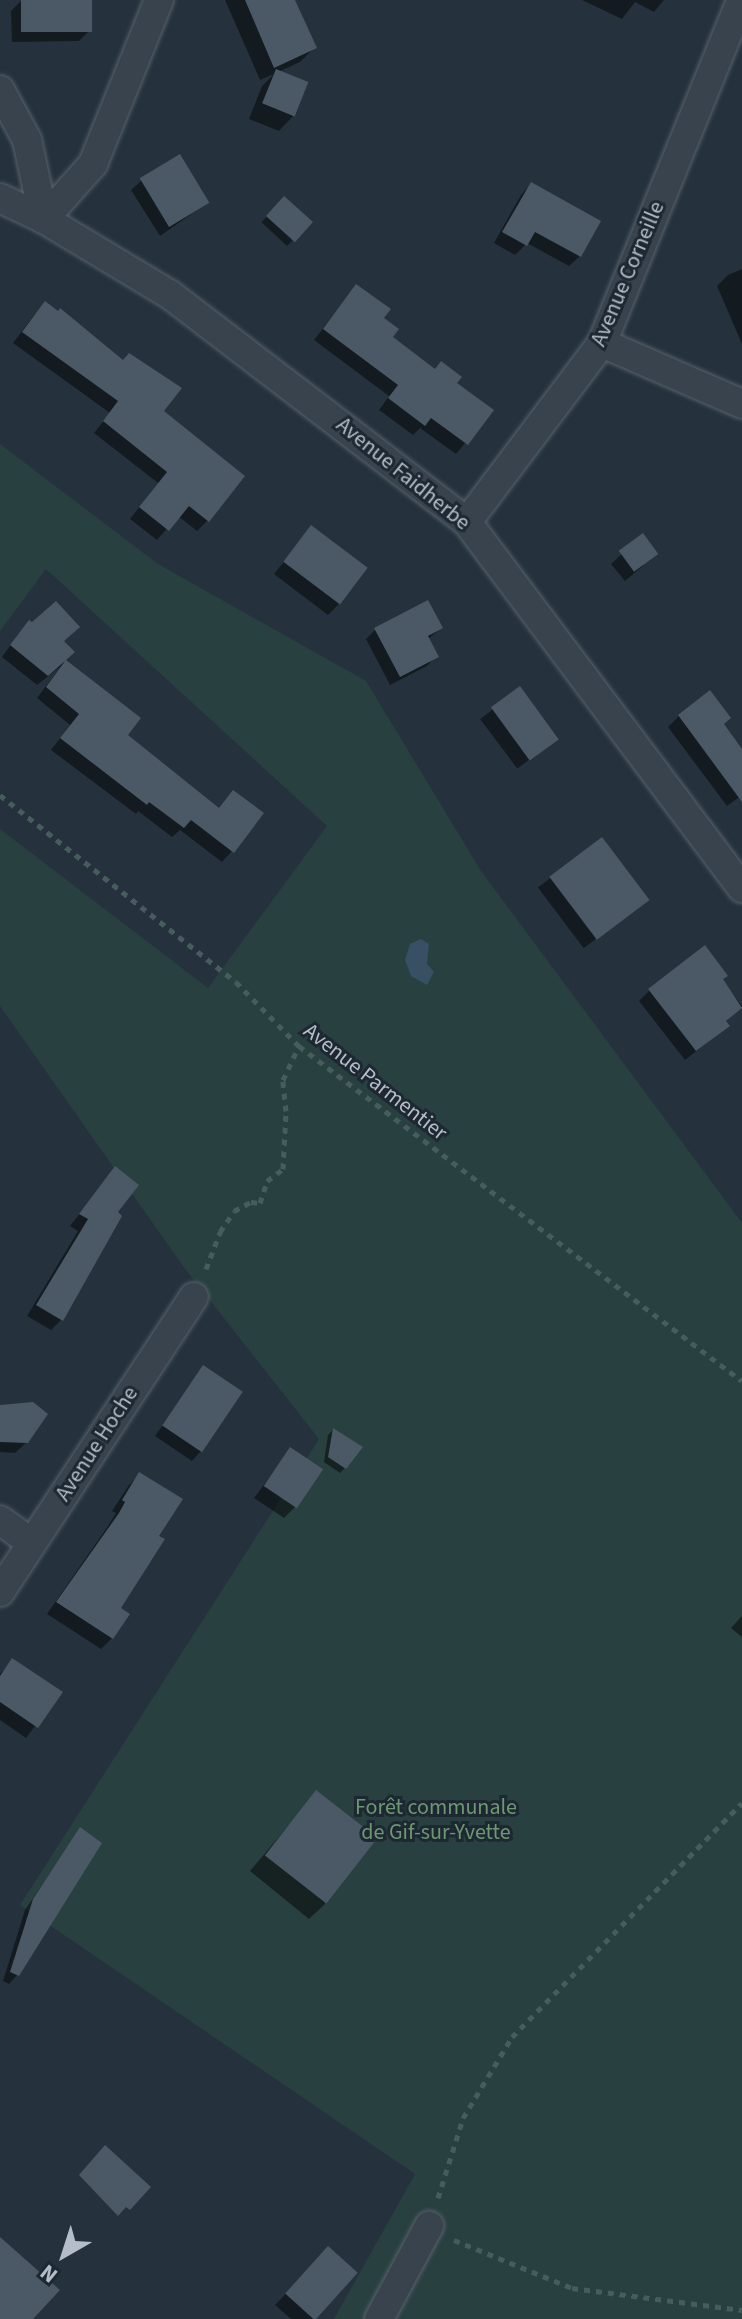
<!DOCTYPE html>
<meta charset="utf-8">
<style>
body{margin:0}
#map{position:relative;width:742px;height:2319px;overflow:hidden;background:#25323d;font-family:"Source Sans 3",sans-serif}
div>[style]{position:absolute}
.green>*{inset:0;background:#28403f}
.water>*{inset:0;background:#394f64}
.shadow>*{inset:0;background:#0007;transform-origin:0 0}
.building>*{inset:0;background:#4b5966;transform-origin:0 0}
.path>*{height:5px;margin-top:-2.5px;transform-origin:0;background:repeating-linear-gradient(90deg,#475c5c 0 6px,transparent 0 12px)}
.roads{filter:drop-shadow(0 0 2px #57616b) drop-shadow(0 0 2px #57616b)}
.minor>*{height:28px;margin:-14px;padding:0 14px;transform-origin:14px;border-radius:14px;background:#39434d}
span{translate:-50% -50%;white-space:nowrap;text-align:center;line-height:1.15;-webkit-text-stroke:6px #1e2832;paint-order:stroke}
.street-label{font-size:22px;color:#b5bec8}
.park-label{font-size:22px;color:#6c9872}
.north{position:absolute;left:24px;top:2215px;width:80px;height:80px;-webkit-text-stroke:6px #1e2832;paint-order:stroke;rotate:219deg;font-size:22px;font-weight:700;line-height:32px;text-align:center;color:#b5bec8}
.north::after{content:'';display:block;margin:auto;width:28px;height:36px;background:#b5bec8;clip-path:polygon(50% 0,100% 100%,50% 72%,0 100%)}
</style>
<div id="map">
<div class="green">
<div style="clip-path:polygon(0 444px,158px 564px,366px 681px,481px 871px,742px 1223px,742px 2319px,334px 2319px,415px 2174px,20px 1905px,319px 1439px,183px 1266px,0 1006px,0 829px,208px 988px,327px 826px,46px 569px,0 631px)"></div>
</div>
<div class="water">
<div style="clip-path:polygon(421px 939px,429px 944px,427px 964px,434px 972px,427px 985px,411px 976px,405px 960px,410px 944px)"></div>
</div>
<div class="shadow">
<div style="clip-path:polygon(22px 0,90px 0,90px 30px,79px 41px,12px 42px,11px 11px)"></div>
<div style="clip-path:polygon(225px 0,293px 0,314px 48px,300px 62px,278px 72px,293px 116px,279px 131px,249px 119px,262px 86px,274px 74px,260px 80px)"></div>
<div style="clip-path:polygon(582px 0,664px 0,654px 12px,635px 2px,622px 19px)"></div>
<div style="clip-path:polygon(142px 180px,207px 203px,160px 236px,131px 190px)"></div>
<div style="clip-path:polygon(531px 184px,580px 256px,569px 266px,527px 243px,515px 255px,494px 243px,521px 195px)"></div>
<div style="left:284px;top:198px;width:35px;height:33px;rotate:43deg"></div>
<div style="clip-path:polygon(742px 269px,742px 344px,717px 286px,728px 275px)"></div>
<div style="clip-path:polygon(356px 286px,390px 337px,491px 411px,456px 454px,420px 428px,413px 435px,379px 410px,389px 396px,314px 340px)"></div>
<div style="clip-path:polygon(35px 314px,123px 362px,162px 411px,208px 520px,197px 531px,178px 516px,157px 540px,130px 519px,158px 483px,94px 433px,110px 413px,13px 343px)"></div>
<div style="clip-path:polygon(311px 528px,339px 604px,328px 615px,274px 574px)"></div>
<div style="clip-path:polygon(622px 554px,644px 565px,625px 581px,611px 564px)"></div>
<div style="clip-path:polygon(441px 628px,428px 639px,436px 656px,427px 666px,390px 685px,366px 639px,376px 629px)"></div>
<div style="clip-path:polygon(19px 633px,62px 641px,64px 661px,138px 718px,125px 736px,218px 810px,233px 793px,232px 851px,222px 862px,180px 830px,172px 837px,138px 811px,136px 814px,51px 750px,70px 725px,37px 698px,61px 666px,37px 685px,2px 657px)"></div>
<div style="left:520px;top:689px;width:62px;height:50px;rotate:53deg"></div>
<div style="clip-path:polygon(679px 716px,722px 725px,742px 752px,742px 795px,727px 806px,668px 727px)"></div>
<div style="left:601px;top:840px;width:76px;height:79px;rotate:53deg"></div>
<div style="clip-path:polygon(721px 980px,742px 1006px,725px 1022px,727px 1026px,716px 1036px,685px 1060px,639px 1001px,650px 990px)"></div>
<div style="clip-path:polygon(115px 1169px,115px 1213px,61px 1320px,51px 1330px,27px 1316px,78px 1231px,70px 1226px)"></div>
<div style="clip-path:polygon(203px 1368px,201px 1451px,192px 1461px,155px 1436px)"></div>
<div style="clip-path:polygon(0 1407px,27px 1442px,15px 1453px,0 1452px)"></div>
<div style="clip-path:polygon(333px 1430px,345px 1468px,340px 1473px,324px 1462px,328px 1435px)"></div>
<div style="clip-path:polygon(291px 1449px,295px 1507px,284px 1518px,254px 1498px)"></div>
<div style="clip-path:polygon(140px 1474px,157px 1537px,118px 1608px,112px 1638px,101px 1649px,47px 1614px,108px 1526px,116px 1513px,112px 1511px,129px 1485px)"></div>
<div style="clip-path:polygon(742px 1616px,742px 1637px,731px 1628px)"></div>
<div style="clip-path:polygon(12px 1661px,60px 1693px,26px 1738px,0 1720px,0 1674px)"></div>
<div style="clip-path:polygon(316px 1793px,325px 1904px,309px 1919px,250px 1871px)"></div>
<div style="clip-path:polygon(80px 1829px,17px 1975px,9px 1984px,3px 1981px,25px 1910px)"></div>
<div style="clip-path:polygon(329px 2249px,355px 2274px,314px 2319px,291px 2319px,275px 2305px)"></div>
</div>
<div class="building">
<div style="left:21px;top:0;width:71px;height:32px"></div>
<div style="clip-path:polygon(245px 0,295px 0,317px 48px,274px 68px)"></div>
<div style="left:276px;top:69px;width:35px;height:37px;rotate:22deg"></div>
<div style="left:180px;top:154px;width:57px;height:47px;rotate:59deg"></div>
<div style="clip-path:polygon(531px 182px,601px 221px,581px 257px,535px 232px,527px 246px,502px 232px)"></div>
<div style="left:284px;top:196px;width:39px;height:27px;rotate:42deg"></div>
<div style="clip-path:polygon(356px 284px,391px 309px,384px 318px,399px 329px,393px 337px,435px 369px,441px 361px,462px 377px,457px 383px,494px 410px,468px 445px,431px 418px,425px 426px,388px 398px,398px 385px,323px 329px)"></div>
<div style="clip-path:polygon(45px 301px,58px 311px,60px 308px,123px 360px,129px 353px,182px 388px,164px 411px,245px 476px,209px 522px,189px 506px,169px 531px,139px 507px,167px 472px,103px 421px,118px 401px,22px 332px)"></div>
<div style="left:311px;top:525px;width:71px;height:46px;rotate:37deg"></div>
<div style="left:643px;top:533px;width:26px;height:30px;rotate:54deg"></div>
<div style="clip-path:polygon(428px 600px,443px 628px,428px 636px,439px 657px,400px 677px,374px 628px)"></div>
<div style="clip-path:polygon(56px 601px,80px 627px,64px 641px,75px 652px,66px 660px,141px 718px,128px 735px,219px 808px,233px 790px,264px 813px,234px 853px,191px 820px,184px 828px,149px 802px,147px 805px,60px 738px,79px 714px,46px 687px,65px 661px,48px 676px,10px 645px,29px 620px,32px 622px)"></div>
<div style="left:520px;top:686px;width:66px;height:36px;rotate:54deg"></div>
<div style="clip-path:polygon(710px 690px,731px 718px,724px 724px,742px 749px,742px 802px,678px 715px)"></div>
<div style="left:602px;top:837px;width:79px;height:66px;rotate:53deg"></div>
<div style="clip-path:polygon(705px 945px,728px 976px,723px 979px,742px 1008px,726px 1021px,730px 1026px,696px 1051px,648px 989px)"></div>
<div style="clip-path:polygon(115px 1166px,139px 1185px,118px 1212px,122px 1216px,63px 1321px,36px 1305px,88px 1219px,79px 1214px)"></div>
<div style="left:203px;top:1365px;width:48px;height:73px;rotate:34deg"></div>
<div style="clip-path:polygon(33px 1402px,48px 1414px,28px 1443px,0 1442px,0 1405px)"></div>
<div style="clip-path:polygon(333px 1428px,363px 1447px,346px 1469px,328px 1457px)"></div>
<div style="left:290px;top:1447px;width:40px;height:47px;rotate:34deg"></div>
<div style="clip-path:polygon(139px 1472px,183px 1499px,159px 1536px,165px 1539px,121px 1608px,130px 1614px,113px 1639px,56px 1602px,119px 1513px,125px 1502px,122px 1500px)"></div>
<div style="clip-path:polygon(12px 1658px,63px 1692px,38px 1728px,0 1702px,0 1676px)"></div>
<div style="left:316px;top:1790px;width:78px;height:83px;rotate:38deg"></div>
<div style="clip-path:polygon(80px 1827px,102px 1843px,19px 1976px,10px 1972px,33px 1899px)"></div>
<div style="clip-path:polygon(105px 2145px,151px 2187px,130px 2210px,126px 2207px,118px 2216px,79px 2175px)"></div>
<div style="clip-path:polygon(0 2237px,60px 2290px,33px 2319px,0 2319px)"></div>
<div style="left:328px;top:2246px;width:40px;height:64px;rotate:42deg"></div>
</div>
<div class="path">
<div style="left:0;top:795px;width:301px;rotate:38.4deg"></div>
<div style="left:236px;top:982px;width:90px;rotate:45.5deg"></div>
<div style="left:299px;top:1046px;width:555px;rotate:37.1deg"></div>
<div style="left:206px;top:1269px;width:40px;rotate:-69deg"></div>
<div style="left:220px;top:1232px;width:25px;rotate:-56deg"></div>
<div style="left:234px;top:1211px;width:19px;rotate:-28deg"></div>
<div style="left:251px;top:1202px;width:9px;rotate:6deg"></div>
<div style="left:260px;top:1203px;width:23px;rotate:-72deg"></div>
<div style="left:267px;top:1181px;width:20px;rotate:-37deg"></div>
<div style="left:283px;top:1169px;width:58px;rotate:-87deg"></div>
<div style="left:286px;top:1111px;width:31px;rotate:-96deg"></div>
<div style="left:283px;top:1080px;width:38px;rotate:-65deg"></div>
<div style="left:438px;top:2198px;width:84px;rotate:-72.6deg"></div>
<div style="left:463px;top:2118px;width:95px;rotate:-58.8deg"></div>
<div style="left:512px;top:2037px;width:328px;rotate:-45.5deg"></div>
<div style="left:454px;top:2240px;width:127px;rotate:22.1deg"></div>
<div style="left:572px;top:2288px;width:171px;rotate:7.4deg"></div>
</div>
<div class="roads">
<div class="minor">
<div style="left:0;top:90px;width:57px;rotate:61.6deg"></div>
<div style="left:27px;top:140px;width:81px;rotate:77.9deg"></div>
<div style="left:0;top:198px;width:49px;rotate:25.5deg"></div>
<div style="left:44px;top:219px;width:146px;rotate:31deg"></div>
<div style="left:169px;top:294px;width:375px;rotate:37.4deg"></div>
<div style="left:467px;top:522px;width:458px;rotate:53.1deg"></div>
<div style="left:44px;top:219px;width:74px;rotate:-48.3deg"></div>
<div style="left:93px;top:164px;width:177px;rotate:-68.1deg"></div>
<div style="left:602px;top:343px;width:153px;rotate:23.5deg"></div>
<div style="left:467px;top:522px;width:224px;rotate:-53deg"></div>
<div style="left:602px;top:343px;width:370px;rotate:-67.9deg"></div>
<div style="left:0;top:1520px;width:39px;rotate:36deg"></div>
<div style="left:0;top:1592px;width:353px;rotate:-56.7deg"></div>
<div style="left:379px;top:2319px;width:106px;rotate:-61.7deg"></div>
</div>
</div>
<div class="street-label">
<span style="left:628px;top:274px;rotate:-67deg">Avenue Corneille</span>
<span style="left:403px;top:474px;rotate:39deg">Avenue Faidherbe</span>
<span style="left:375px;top:1082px;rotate:38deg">Avenue Parmentier</span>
<span style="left:97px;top:1444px;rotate:-57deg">Avenue Hoche</span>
</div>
<div class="park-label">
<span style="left:436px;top:1820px">Forêt communale<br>de Gif-sur-Yvette</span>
</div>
<div class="north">N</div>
</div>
